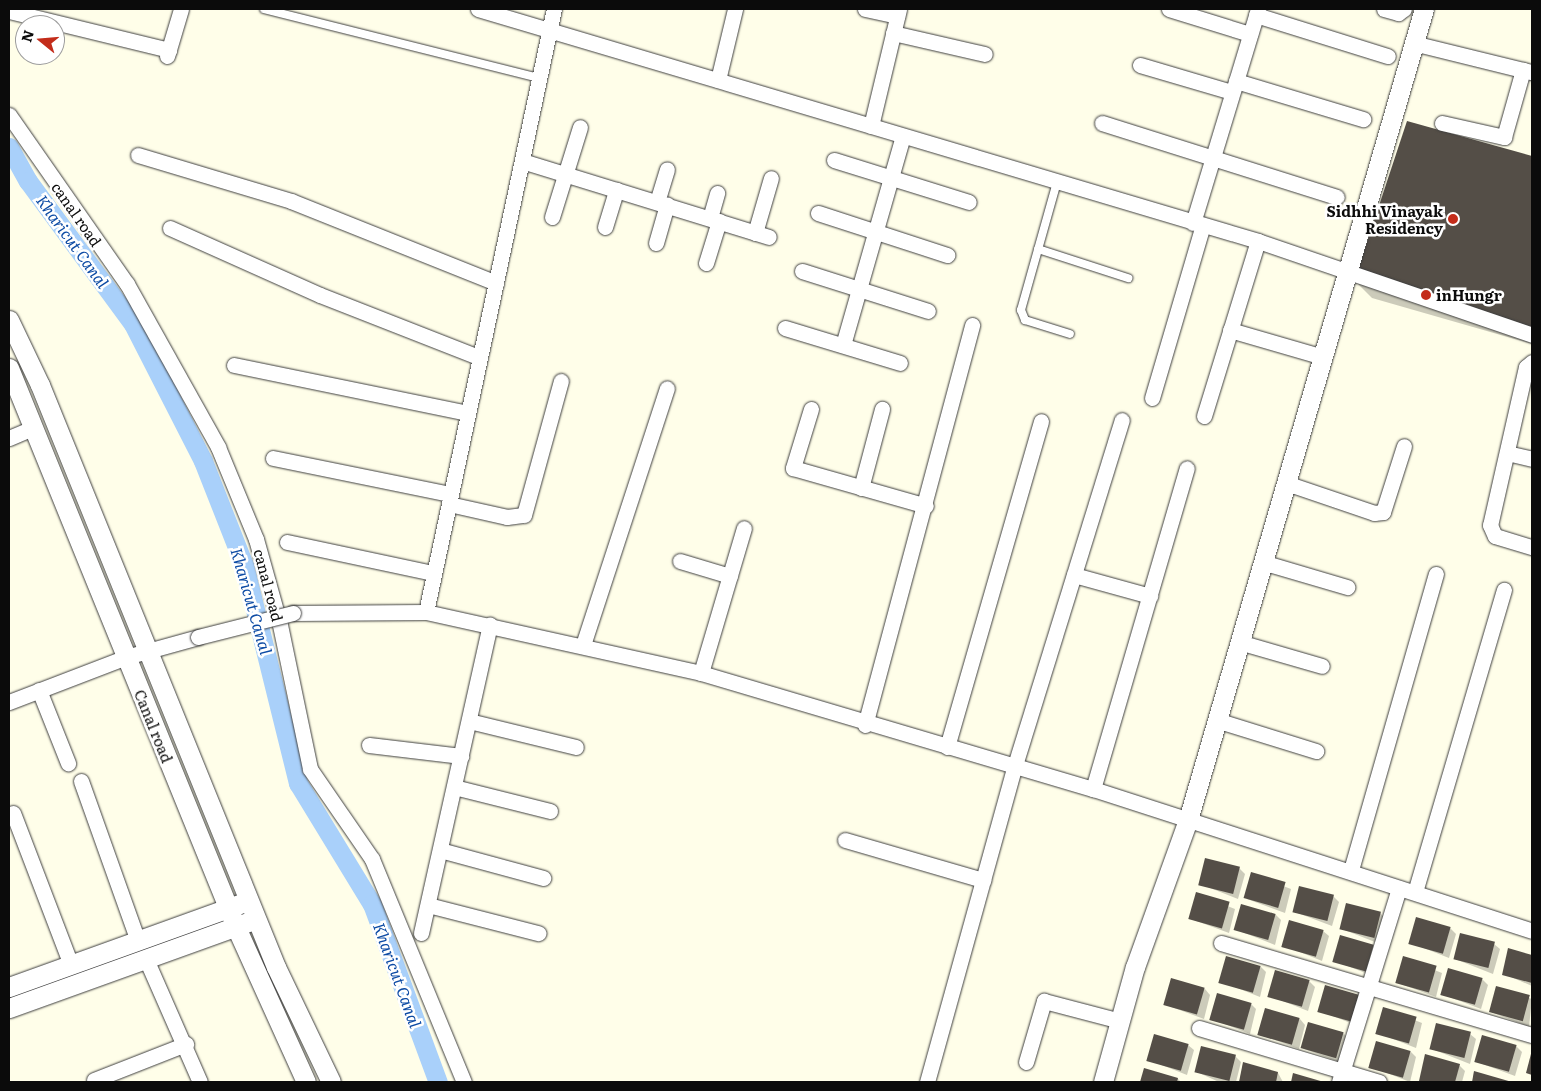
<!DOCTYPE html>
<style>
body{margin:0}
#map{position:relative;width:1541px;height:1091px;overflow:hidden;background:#fffee9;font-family:Literata,serif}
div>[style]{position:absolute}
.shadow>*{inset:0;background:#0003}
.canal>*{height:19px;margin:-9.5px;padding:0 9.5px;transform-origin:9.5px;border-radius:9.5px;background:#a9d0fa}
.building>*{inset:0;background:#544e47;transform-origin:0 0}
.roads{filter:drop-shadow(0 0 1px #3e3e3e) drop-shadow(0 0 1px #3e3e3e)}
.service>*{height:8px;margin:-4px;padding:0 4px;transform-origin:4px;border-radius:4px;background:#fff}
.minor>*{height:15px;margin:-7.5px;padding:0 7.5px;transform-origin:7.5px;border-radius:7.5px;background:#fff}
.tertiary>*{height:19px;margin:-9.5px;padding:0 9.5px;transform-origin:9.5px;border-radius:9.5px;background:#fff}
.bridges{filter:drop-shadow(0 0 1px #3e3e3e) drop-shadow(0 0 1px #3e3e3e)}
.minor-bridge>*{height:15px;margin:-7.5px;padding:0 7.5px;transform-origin:7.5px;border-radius:7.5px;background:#fff}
.dots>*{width:14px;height:14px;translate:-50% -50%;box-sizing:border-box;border:2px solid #fff;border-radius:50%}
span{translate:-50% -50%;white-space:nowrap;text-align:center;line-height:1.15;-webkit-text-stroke:5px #fff;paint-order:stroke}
.poi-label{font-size:15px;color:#0b0b0b;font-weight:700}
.right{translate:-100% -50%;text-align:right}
.left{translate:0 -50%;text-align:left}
.street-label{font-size:15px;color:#0b0b0b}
.water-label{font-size:16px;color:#0d4ba4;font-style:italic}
.frame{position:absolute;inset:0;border:10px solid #0b0b0b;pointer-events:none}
.north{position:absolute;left:15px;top:15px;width:50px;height:50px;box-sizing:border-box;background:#fff;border:1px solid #9d9d9d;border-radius:50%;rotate:287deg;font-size:14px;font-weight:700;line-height:20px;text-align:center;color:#0b0b0b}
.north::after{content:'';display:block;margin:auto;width:18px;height:22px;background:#c32c1a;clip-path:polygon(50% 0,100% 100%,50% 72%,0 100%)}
</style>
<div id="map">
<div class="shadow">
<div style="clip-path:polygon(1408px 123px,1532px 157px,1532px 344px,1372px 298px,1355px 281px)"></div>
<div style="clip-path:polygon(1239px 868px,1245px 874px,1238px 899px,1200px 884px)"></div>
<div style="clip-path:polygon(1252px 874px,1291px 889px,1285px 913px,1247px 899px)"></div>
<div style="clip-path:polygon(1197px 894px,1235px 909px,1229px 933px,1191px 919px)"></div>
<div style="clip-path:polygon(1333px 896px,1339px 902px,1332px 926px,1295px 912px)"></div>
<div style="clip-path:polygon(1380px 913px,1386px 919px,1380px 944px,1342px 929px)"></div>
<div style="clip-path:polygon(1276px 915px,1281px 920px,1275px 945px,1237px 930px)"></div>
<div style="clip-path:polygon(1450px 928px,1456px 934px,1449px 958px,1411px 943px)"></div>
<div style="clip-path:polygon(1323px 931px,1329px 936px,1322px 961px,1285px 946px)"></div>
<div style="clip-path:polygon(1494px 944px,1500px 949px,1493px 974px,1455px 959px)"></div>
<div style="clip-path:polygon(1374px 946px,1373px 976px,1335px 961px)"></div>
<div style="clip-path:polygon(1509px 950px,1532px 956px,1532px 986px,1504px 974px)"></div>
<div style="clip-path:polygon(1404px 958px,1442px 973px,1436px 997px,1398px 983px)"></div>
<div style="clip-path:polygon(1261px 967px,1266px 972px,1260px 997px,1222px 982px)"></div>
<div style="clip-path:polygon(1482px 979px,1488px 985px,1481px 1009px,1444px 995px)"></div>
<div style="clip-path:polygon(1309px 981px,1315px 987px,1308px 1011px,1270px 996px)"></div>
<div style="clip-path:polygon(1326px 986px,1358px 1026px,1320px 1011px)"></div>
<div style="clip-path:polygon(1497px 987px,1532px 999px,1529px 1027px,1491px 1012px)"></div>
<div style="clip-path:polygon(1205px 989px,1210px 995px,1204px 1019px,1166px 1005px)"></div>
<div style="clip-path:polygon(1251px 1004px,1256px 1009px,1250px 1034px,1212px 1019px)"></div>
<div style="clip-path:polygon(1384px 1008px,1422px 1023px,1416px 1048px,1378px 1033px)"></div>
<div style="clip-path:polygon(1300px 1019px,1305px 1025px,1299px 1049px,1261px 1035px)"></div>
<div style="clip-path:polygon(1343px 1033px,1349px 1039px,1342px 1063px,1304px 1049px)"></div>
<div style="clip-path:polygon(1470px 1034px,1476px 1039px,1470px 1064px,1432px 1049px)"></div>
<div style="clip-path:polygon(1188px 1045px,1194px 1050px,1187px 1075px,1149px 1060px)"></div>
<div style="clip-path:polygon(1516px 1046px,1522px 1052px,1515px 1076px,1477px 1062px)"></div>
<div style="clip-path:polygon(1411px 1052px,1416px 1057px,1410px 1082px,1372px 1067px)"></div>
<div style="clip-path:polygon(1235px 1056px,1241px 1062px,1236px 1082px,1219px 1082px,1197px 1072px)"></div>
<div style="clip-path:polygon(1244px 1064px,1278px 1073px,1283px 1082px,1241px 1082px)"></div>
<div style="clip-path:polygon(1459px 1065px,1465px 1071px,1462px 1082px,1421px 1080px)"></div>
<div style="clip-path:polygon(1145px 1069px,1178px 1079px,1181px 1082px,1142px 1082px)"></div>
</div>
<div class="canal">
<div style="left:9px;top:147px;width:39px;rotate:61deg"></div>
<div style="left:28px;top:181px;width:177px;rotate:53.7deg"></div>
<div style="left:133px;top:324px;width:154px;rotate:62.9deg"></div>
<div style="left:203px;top:461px;width:112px;rotate:68.5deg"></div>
<div style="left:244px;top:565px;width:225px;rotate:76.1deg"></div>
<div style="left:298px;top:783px;width:142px;rotate:58.6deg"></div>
<div style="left:372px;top:904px;width:190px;rotate:69.7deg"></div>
</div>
<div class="building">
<div style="clip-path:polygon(1407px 121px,1532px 156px,1532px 333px,1354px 281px)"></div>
<div style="left:1205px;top:858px;width:36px;height:28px;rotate:14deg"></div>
<div style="left:1251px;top:872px;width:36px;height:27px;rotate:16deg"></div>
<div style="left:1299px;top:886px;width:36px;height:27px;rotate:14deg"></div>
<div style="left:1196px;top:892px;width:35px;height:28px;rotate:16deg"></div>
<div style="left:1346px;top:903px;width:36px;height:27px;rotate:14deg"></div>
<div style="left:1241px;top:904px;width:36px;height:27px;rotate:16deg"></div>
<div style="left:1416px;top:917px;width:36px;height:28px;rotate:16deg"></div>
<div style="left:1289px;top:920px;width:36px;height:28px;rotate:16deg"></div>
<div style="left:1460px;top:933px;width:36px;height:27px;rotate:14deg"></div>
<div style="left:1340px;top:935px;width:35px;height:28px;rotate:16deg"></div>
<div style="clip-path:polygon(1508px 948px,1532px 955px,1532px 983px,1502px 975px)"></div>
<div style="left:1226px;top:956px;width:36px;height:28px;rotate:16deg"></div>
<div style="left:1403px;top:956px;width:35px;height:28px;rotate:16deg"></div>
<div style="left:1448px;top:968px;width:36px;height:28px;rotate:16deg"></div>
<div style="left:1275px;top:970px;width:36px;height:28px;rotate:16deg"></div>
<div style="left:1171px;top:978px;width:35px;height:28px;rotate:16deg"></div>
<div style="left:1325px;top:985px;width:35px;height:28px;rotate:16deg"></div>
<div style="left:1496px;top:986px;width:35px;height:27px;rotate:15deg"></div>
<div style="left:1217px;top:993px;width:36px;height:28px;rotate:16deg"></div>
<div style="left:1383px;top:1007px;width:35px;height:28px;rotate:16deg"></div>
<div style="left:1265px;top:1008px;width:36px;height:28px;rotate:16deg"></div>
<div style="left:1308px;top:1022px;width:37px;height:27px;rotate:16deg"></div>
<div style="left:1436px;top:1023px;width:36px;height:27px;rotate:14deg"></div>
<div style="left:1154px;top:1034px;width:36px;height:28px;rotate:16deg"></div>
<div style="left:1482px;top:1035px;width:36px;height:28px;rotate:16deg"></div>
<div style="left:1376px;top:1041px;width:36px;height:28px;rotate:16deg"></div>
<div style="left:1201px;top:1046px;width:36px;height:27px;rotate:14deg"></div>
<div style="clip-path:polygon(1532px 1050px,1532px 1075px,1526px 1073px)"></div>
<div style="clip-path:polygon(1425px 1054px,1460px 1064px,1455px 1082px,1419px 1081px)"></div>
<div style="clip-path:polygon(1243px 1062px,1278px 1072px,1276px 1082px,1239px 1082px)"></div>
<div style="clip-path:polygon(1144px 1068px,1178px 1078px,1177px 1082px,1140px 1082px)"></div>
<div style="clip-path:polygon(1474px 1071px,1512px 1082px,1472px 1082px)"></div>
<div style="clip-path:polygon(1293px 1073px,1324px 1082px,1291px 1082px)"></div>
</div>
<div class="roads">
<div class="service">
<div style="left:264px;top:9px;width:284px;rotate:14.1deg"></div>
<div style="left:1057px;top:182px;width:133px;rotate:105.7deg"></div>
<div style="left:1021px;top:310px;width:11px;rotate:68deg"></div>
<div style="left:1025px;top:320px;width:47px;rotate:17.3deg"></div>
<div style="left:1038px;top:249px;width:95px;rotate:17.9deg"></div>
</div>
<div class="minor">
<div style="left:478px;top:9px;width:814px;rotate:16.56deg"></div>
<div style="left:1258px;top:241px;width:290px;rotate:18.9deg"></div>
<div style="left:865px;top:9px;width:33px;rotate:12deg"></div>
<div style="left:1169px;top:9px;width:85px;rotate:17.2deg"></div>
<div style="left:1384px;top:9px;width:15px;rotate:16deg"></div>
<div style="left:1398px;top:13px;width:7px;rotate:-34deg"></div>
<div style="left:9px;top:11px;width:165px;rotate:13.7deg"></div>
<div style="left:1256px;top:15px;width:138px;rotate:17.3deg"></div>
<div style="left:893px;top:33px;width:94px;rotate:12.9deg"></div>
<div style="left:1413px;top:43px;width:122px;rotate:13.8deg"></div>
<div style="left:167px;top:56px;width:49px;rotate:-73.4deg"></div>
<div style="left:1140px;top:65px;width:96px;rotate:16.4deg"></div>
<div style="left:718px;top:80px;width:73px;rotate:-76.5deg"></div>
<div style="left:1236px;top:81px;width:133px;rotate:16.7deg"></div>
<div style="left:9px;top:115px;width:206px;rotate:55.1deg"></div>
<div style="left:127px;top:284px;width:187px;rotate:60.8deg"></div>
<div style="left:218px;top:447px;width:100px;rotate:67.6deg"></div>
<div style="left:256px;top:539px;width:89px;rotate:74.4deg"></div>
<div style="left:280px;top:625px;width:147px;rotate:78.2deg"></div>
<div style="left:310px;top:769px;width:109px;rotate:55.4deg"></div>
<div style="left:372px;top:859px;width:241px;rotate:67.6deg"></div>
<div style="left:1102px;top:123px;width:246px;rotate:17.5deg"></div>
<div style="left:1442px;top:123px;width:64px;rotate:12.7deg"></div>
<div style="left:1504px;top:137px;width:70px;rotate:-74.2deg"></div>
<div style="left:871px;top:126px;width:120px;rotate:-76.5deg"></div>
<div style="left:138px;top:155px;width:160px;rotate:16.7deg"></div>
<div style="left:291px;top:201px;width:221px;rotate:21.8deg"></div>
<div style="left:834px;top:160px;width:141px;rotate:17.3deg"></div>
<div style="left:522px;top:161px;width:258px;rotate:17.1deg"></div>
<div style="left:657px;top:202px;width:34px;rotate:-73deg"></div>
<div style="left:818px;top:213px;width:136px;rotate:18deg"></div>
<div style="left:552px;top:217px;width:94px;rotate:-72.7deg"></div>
<div style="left:710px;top:218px;width:26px;rotate:-74deg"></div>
<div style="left:1193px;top:223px;width:224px;rotate:-73.1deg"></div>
<div style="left:605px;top:227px;width:39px;rotate:-73deg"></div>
<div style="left:170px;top:228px;width:164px;rotate:24.1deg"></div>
<div style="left:320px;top:295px;width:170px;rotate:21.4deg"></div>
<div style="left:755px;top:233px;width:57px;rotate:-73.8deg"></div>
<div style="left:656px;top:243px;width:40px;rotate:-74deg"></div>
<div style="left:706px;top:263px;width:44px;rotate:-72.8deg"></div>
<div style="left:802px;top:271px;width:132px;rotate:17.6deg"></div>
<div style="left:785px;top:328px;width:120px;rotate:16.9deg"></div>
<div style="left:1230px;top:330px;width:97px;rotate:16.2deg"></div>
<div style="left:843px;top:345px;width:217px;rotate:-74deg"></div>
<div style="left:1532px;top:362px;width:8px;rotate:140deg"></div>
<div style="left:1526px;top:367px;width:162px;rotate:102.8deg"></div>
<div style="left:1490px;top:525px;width:12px;rotate:66deg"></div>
<div style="left:1495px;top:536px;width:39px;rotate:17deg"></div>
<div style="left:234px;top:365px;width:238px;rotate:11.6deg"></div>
<div style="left:1152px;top:398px;width:180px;rotate:-73.6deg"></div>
<div style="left:811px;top:409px;width:62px;rotate:107deg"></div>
<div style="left:793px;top:468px;width:138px;rotate:15.9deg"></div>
<div style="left:1204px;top:416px;width:183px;rotate:-72.9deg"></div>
<div style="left:9px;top:438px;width:26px;rotate:-23deg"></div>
<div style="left:1507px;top:453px;width:26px;rotate:13deg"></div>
<div style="left:273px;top:458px;width:181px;rotate:11.5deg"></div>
<div style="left:1286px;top:483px;width:93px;rotate:18.8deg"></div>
<div style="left:1374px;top:513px;width:9px;rotate:-6deg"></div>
<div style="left:1383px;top:512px;width:69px;rotate:-72.3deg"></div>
<div style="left:861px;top:488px;width:82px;rotate:-75.1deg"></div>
<div style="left:449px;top:504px;width:59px;rotate:12.6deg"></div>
<div style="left:507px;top:517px;width:17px;rotate:-7deg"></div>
<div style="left:524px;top:515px;width:139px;rotate:-74.6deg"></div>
<div style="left:287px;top:542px;width:149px;rotate:12deg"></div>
<div style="left:680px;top:561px;width:52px;rotate:16.7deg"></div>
<div style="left:1262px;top:562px;width:89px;rotate:16.4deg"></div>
<div style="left:1074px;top:575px;width:79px;rotate:15.4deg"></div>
<div style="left:426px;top:612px;width:282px;rotate:12.5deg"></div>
<div style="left:701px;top:673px;width:409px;rotate:16.5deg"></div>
<div style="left:1093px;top:789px;width:461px;rotate:17.9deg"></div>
<div style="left:293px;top:613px;width:133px;rotate:-0.4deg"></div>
<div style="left:426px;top:612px;width:616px;rotate:-78.02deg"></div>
<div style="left:1239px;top:642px;width:86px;rotate:16.1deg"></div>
<div style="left:583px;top:645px;width:270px;rotate:-71.9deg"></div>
<div style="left:701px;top:673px;width:151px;rotate:-73.5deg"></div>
<div style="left:39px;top:690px;width:79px;rotate:68.3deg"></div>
<div style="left:9px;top:702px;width:125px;rotate:-21deg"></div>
<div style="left:126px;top:657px;width:75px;rotate:-15.5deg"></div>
<div style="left:1216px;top:720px;width:105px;rotate:17.2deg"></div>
<div style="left:469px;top:721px;width:110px;rotate:13.7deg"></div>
<div style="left:865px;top:725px;width:414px;rotate:-75deg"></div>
<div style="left:369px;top:745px;width:93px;rotate:6.8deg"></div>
<div style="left:947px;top:747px;width:339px;rotate:-73.9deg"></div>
<div style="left:81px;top:781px;width:170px;rotate:70.4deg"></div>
<div style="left:454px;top:787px;width:99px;rotate:14deg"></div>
<div style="left:1093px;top:789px;width:334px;rotate:-73.7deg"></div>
<div style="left:13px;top:813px;width:163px;rotate:69.1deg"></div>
<div style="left:845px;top:840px;width:144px;rotate:16.2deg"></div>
<div style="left:440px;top:850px;width:107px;rotate:15.2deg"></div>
<div style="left:1351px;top:870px;width:308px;rotate:-74deg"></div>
<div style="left:1415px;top:892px;width:315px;rotate:-73.6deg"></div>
<div style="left:428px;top:905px;width:114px;rotate:14.3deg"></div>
<div style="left:421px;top:933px;width:316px;rotate:-77.4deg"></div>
<div style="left:1221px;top:943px;width:324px;rotate:16.5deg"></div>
<div style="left:146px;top:959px;width:134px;rotate:66.3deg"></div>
<div style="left:1199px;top:1028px;width:188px;rotate:16.7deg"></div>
<div style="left:1026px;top:1062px;width:64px;rotate:-73.6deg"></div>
<div style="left:1044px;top:1001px;width:79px;rotate:14.7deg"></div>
<div style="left:94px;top:1080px;width:99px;rotate:-21.4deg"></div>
<div style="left:927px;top:1082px;width:329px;rotate:-74.5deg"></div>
<div style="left:1015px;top:765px;width:361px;rotate:-72.8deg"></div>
<div style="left:1339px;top:1082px;width:203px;rotate:-72.8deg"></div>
</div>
<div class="tertiary">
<div style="left:9px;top:320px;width:72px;rotate:64.5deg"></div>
<div style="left:40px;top:385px;width:628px;rotate:67.93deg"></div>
<div style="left:276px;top:967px;width:127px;rotate:64.4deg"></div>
<div style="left:9px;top:368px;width:603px;rotate:67.9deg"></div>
<div style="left:236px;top:927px;width:170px;rotate:65.7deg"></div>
<div style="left:9px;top:987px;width:245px;rotate:-19.8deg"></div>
<div style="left:9px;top:1008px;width:254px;rotate:-19.8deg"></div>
<div style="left:1103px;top:1082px;width:119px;rotate:-74.5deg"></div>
<div style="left:1135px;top:967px;width:156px;rotate:-70.2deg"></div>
<div style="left:1188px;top:820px;width:845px;rotate:-73.78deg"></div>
</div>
</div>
<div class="bridges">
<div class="minor-bridge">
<div style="left:198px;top:637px;width:98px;rotate:-14.2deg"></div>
</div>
</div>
<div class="dots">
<div style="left:1453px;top:219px;background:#c32c1a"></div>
<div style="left:1426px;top:295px;background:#c32c1a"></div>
</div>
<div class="poi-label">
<span class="right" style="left:1443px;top:219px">Sidhhi Vinayak<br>Residency</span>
<span class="left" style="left:1436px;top:295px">inHungr</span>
</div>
<div class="street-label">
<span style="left:77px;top:214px;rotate:55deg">canal road</span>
<span style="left:269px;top:585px;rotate:75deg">canal road</span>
<span style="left:154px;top:726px;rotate:68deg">Canal road</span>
</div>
<div class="water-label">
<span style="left:73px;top:241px;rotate:54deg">Kharicut Canal</span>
<span style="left:252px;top:601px;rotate:74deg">Kharicut Canal</span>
<span style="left:398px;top:975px;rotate:70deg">Kharicut Canal</span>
</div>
<div class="frame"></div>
<div class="north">N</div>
</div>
